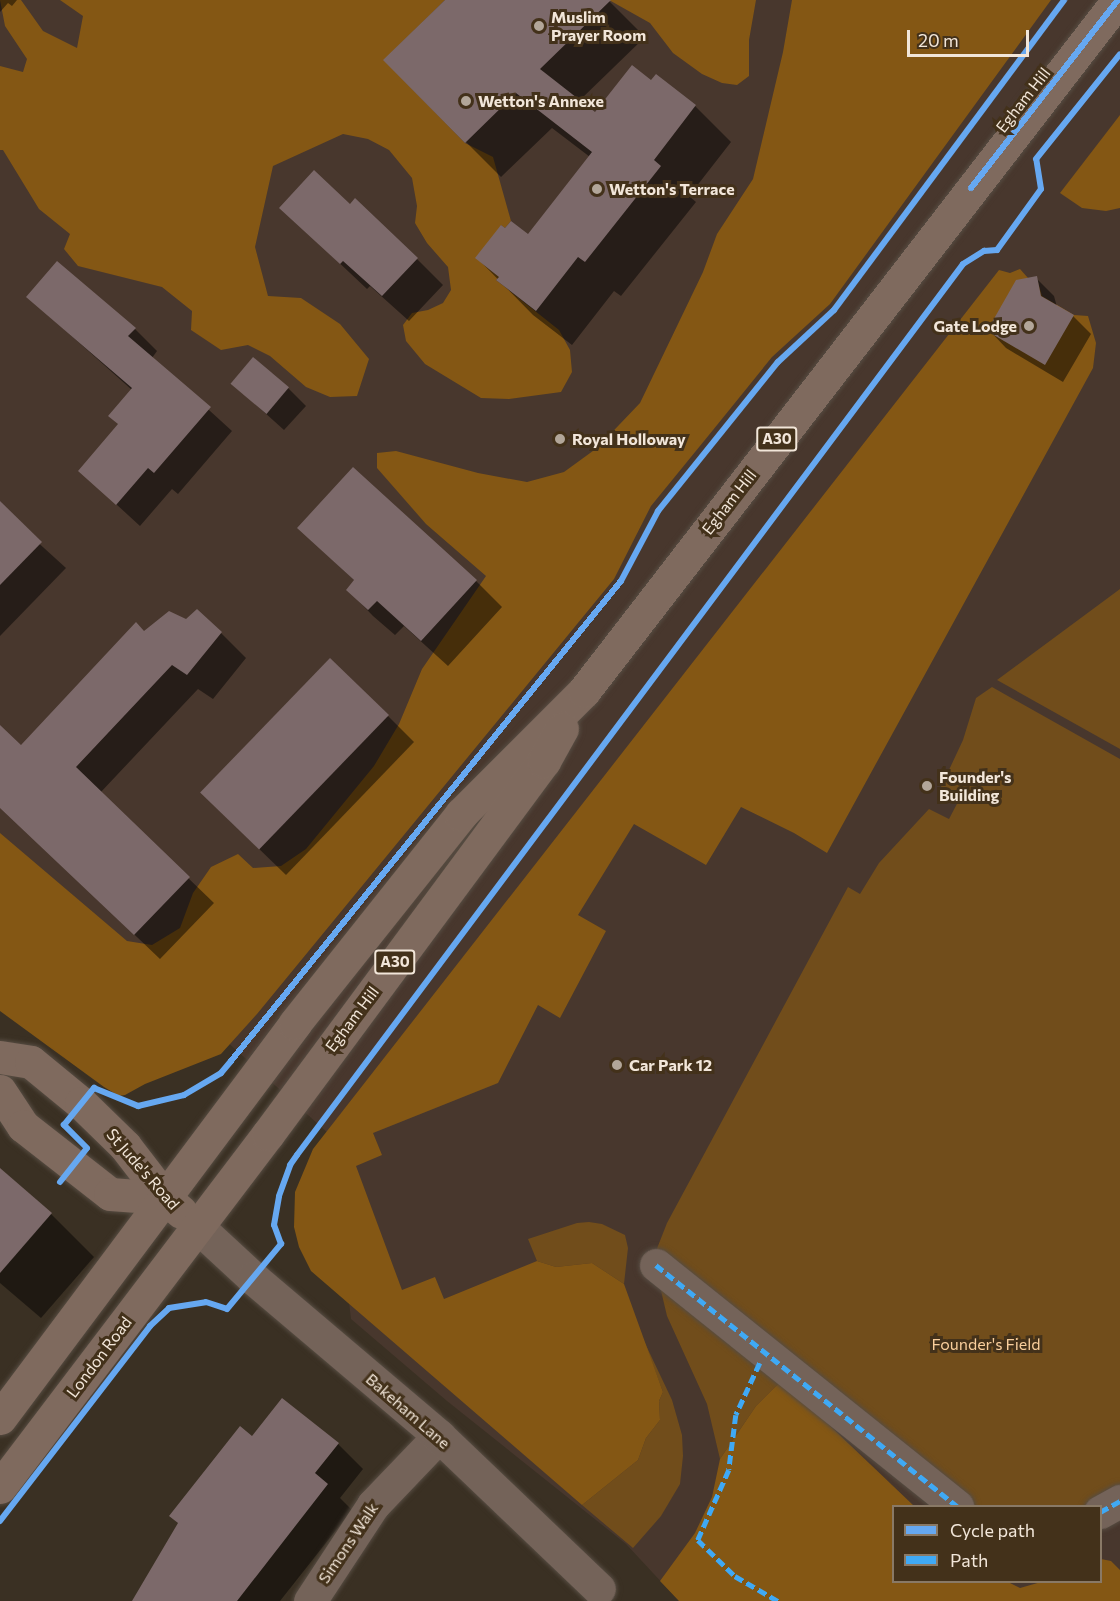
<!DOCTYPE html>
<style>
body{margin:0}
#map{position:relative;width:1120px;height:1601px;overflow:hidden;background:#3a3023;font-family:Commissioner,sans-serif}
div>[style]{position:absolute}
.education>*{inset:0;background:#48372d}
.green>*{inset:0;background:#714d1b}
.forest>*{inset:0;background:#845714}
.shadow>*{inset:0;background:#0007}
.building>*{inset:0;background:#7c696a;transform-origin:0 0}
.roads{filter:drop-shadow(0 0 2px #564c42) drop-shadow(0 0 2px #564c42)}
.pedestrian>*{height:33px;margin:-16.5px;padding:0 16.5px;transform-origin:16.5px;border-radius:16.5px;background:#746359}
.minor>*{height:33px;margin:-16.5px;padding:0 16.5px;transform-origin:16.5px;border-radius:16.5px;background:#746359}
.tertiary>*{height:33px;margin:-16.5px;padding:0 16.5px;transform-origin:16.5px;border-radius:16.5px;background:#746359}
.primary>*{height:33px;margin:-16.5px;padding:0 16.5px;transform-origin:16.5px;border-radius:16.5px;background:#7f6a5e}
.quiet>*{height:4.5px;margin-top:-2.25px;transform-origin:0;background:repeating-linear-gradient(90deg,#3fa9f5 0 9px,transparent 0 13.5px)}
.cycleway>*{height:6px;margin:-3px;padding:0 3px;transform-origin:3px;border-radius:3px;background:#66a8f1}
.dots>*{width:16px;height:16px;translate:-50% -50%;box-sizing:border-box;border:3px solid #43311a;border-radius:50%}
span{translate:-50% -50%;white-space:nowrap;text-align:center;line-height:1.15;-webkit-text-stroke:6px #43311a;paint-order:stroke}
.shield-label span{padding:2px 4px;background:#43311a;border:2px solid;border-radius:4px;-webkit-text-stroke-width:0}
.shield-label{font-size:15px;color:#f2e6d9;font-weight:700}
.poi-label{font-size:16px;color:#f2e6d9;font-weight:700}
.left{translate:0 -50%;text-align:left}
.right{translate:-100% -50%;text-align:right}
.street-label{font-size:16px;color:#f2e6d9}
.park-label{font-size:16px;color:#f9ce9c}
.legend{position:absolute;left:892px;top:1505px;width:210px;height:78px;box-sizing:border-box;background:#43311a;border:2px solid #897966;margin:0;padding:8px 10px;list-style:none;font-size:18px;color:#f2e6d9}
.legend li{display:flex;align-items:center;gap:12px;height:30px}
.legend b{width:30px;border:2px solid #897966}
.scale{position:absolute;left:907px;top:30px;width:122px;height:27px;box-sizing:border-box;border:3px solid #f2e6d9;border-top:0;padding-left:8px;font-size:18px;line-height:21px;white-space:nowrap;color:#f2e6d9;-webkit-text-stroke:4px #43311a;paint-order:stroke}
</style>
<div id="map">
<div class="education">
<div style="clip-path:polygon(evenodd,0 0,1120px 0,1120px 1601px,679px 1601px,626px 1544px,447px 1401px,351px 1319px,329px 1134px,183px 1002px,0 877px,0 0,894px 1506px,1100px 1506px,1100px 1582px,894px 1582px,894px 1506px)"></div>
</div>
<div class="green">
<div style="clip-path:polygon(1120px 589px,1120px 749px,997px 680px)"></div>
<div style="clip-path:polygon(992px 687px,1120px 759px,1120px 1490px,1088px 1506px,974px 1506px,656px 1251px,667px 1223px,848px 887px,860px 894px,879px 863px,929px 809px,949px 819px,960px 798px,941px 787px,963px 740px,976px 698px)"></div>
<div style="clip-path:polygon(589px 1222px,602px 1224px,625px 1235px,628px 1248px,624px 1284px,592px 1263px,556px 1267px,537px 1261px,528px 1239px,577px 1223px)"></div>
<div style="clip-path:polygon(658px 1278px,782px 1380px,756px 1406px,720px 1459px,707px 1404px,667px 1316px)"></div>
<div style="clip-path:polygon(643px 1339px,672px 1400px,682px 1435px,683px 1456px,680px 1484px,661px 1516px,633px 1548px,582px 1505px,638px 1460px,646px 1438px,660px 1420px,659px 1401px,663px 1392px)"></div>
</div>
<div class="forest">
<div style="clip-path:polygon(0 0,21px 0,43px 31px,77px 48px,83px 16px,60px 0,445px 0,384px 60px,465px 143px,493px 157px,511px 221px,505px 228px,501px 225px,499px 277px,496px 280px,559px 330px,570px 350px,572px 372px,561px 392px,509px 399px,481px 398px,425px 364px,406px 341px,403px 325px,412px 313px,428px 310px,443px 303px,451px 290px,448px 267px,427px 243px,415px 223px,417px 206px,412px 178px,389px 150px,368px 139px,343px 134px,273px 166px,255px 247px,268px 296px,301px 298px,340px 324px,369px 359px,357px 396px,330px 397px,306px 387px,270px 356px,248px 345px,221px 350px,191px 330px,192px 311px,162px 287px,78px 266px,64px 249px,70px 234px,39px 209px,3px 150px,0 150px,0 66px,23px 72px,27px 59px,5px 26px)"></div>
<div style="clip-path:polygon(609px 0,756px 0,749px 40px,749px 76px,737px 85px,722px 83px,702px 74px,673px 53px,650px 23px)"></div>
<div style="clip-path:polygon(792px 0,1051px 0,830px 304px,772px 357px,713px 430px,651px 506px,614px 579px,257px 1014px,221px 1054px,145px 1084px,125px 1095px,119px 1096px,104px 1087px,0 1011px,0 833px,127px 941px,152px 945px,180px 928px,193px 893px,211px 867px,238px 854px,253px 868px,281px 866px,306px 849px,374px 766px,399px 724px,422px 669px,486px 576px,426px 524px,377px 468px,377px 453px,396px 451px,478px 473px,527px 482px,564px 472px,597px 448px,640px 403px,703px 272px,717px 234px,753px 179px,783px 52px)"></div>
<div style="clip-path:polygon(1120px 115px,1120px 208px,1106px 211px,1082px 208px,1060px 193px)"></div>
<div style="clip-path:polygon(1020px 269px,1028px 278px,1038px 282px,1042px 296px,1074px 315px,1088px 316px,1096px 343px,1093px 368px,827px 853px,794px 833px,741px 807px,706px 865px,634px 824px,578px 915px,606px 931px,560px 1018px,538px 1005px,498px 1083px,373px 1133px,382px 1155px,356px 1166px,402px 1290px,435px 1277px,444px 1299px,537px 1261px,556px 1267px,592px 1263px,624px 1284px,663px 1392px,659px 1401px,660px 1420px,646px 1438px,638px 1460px,582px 1505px,311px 1271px,299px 1247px,294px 1227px,295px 1192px,313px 1149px,999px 270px,1010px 273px)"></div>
<div style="clip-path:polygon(782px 1380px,914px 1506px,894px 1506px,894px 1582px,1008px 1582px,1020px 1588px,1041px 1582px,1100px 1582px,1101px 1559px,1111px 1561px,1120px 1570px,1120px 1601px,679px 1601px,660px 1581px,695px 1533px,712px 1497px,720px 1459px,756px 1406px)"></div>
</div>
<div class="shadow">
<div style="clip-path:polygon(0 0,17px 0,12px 6px,8px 3px,0 12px)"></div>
<div style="clip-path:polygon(447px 0,608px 0,645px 37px,579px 101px,595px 114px,651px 82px,657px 76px,695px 106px,731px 142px,689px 196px,696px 202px,621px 296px,614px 291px,572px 345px,533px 315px,477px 258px,528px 236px,590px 157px,552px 128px,501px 177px,466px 142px)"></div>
<div style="clip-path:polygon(350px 206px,417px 259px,443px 285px,409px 321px,370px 286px,367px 289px,281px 208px)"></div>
<div style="clip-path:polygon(1036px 278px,1054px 296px,1057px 307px,1073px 316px,1091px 334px,1063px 382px,1006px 348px,989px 330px)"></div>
<div style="clip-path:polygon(28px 297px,135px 329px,157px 351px,152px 358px,232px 431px,178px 494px,172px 489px,140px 526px,80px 471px,120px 425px,132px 390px)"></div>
<div style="clip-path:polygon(233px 384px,288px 388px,306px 406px,284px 430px)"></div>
<div style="clip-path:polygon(0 508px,66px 568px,0 636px)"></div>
<div style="clip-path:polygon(299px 528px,476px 581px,502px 607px,448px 666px,404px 626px,395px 635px,373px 616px,348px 590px,355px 581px)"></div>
<div style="clip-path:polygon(144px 633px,221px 633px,246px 658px,213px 699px,198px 689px,100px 793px,214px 903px,160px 959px,49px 853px,0 800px,0 727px,21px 748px)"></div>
<div style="clip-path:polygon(388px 716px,414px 742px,286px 875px,228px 819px)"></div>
<div style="clip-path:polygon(0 1170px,51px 1214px,94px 1257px,41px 1318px,0 1283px)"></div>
<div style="clip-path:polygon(253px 1438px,338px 1444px,363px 1469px,340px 1498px,352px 1510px,280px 1601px,133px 1601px,179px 1524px,171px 1516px)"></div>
</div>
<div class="building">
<div style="clip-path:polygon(445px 0,611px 0,540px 69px,595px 112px,632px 65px,651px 80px,656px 74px,696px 105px,654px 160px,661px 166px,585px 262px,578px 257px,536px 311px,496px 280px,499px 277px,475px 258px,501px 225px,505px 228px,511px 221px,528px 234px,592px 152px,516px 93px,465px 143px,383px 60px)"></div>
<div style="clip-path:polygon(314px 170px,350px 204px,355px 198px,418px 258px,382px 296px,343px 261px,340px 264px,279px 208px)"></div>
<div style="clip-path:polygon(57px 261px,136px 328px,128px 336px,211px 407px,154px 473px,148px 468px,116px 505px,78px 471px,118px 424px,108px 416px,132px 388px,26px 297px)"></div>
<div style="clip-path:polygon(1037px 276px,1041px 296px,1074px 315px,1045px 365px,987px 331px,1016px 280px)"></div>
<div style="left:253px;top:357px;width:47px;height:35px;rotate:40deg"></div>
<div style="clip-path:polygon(353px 467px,477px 580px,421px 641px,377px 601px,368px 610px,346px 590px,354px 580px,297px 528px)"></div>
<div style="clip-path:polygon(0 501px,42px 542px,0 585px)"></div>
<div style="clip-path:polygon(197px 609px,222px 632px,187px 675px,172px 665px,76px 767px,190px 877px,134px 935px,0 808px,0 725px,21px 745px,136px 622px,144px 631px,169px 611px,186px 619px)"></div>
<div style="left:330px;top:658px;width:82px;height:187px;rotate:44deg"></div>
<div style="clip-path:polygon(0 1168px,52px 1213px,0 1273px)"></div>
<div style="clip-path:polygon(282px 1398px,339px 1443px,315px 1473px,328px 1484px,237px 1601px,132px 1601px,178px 1523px,169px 1516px,240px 1426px,252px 1436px)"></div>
</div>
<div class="roads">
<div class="pedestrian">
<div style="left:656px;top:1265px;width:386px;rotate:38.7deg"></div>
<div style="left:1100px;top:1512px;width:23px;rotate:-29deg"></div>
</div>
<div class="minor">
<div style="left:310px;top:1601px;width:115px;rotate:-56.7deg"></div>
<div style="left:373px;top:1505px;width:95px;rotate:-46.3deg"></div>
</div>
<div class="tertiary">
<div style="left:198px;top:1227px;width:75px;rotate:42.8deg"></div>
<div style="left:253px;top:1278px;width:244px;rotate:40.3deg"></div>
<div style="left:439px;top:1436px;width:221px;rotate:43.7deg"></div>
</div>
<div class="primary">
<div style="left:0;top:1057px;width:31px;rotate:9deg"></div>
<div style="left:31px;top:1062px;width:65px;rotate:39.4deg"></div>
<div style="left:81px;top:1103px;width:62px;rotate:44.3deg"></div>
<div style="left:125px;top:1146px;width:66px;rotate:52.4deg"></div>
<div style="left:165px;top:1198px;width:21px;rotate:41deg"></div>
<div style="left:0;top:1091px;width:42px;rotate:56.7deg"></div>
<div style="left:23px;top:1126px;width:110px;rotate:38deg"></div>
<div style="left:110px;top:1194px;width:55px;rotate:4.2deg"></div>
<div style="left:0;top:1418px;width:493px;rotate:-53.2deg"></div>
<div style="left:295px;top:1023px;width:267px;rotate:-51.5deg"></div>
<div style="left:461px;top:814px;width:174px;rotate:-45deg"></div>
<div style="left:584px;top:691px;width:873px;rotate:-52.3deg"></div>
<div style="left:0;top:1487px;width:443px;rotate:-52.8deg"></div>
<div style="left:268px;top:1134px;width:464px;rotate:-53.5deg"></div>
<div style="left:544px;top:761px;width:37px;rotate:-61deg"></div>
</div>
</div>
<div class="quiet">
<div style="left:656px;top:1265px;width:386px;rotate:38.7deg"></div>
<div style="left:760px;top:1363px;width:57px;rotate:114.8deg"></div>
<div style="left:736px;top:1415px;width:55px;rotate:97.3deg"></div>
<div style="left:729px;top:1470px;width:77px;rotate:113.9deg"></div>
<div style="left:698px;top:1540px;width:52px;rotate:44.2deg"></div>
<div style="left:735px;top:1576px;width:50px;rotate:30.2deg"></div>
<div style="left:1100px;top:1512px;width:23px;rotate:-29deg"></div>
</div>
<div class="cycleway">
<div style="left:971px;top:188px;width:239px;rotate:-52deg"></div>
<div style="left:60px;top:1182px;width:43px;rotate:-51.5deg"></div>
<div style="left:87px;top:1148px;width:33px;rotate:-135deg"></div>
<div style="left:64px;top:1125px;width:48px;rotate:-51deg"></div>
<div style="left:94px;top:1088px;width:48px;rotate:22.2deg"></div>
<div style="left:138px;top:1106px;width:47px;rotate:-13.4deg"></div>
<div style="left:184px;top:1095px;width:43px;rotate:-30.7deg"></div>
<div style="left:221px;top:1073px;width:16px;rotate:-50deg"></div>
<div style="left:231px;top:1061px;width:618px;rotate:-50.91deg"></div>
<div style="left:621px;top:581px;width:79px;rotate:-62.1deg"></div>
<div style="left:658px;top:511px;width:191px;rotate:-51.2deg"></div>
<div style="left:778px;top:362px;width:76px;rotate:-42.9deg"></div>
<div style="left:834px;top:310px;width:386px;rotate:-53.4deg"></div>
<div style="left:0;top:1521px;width:246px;rotate:-52.4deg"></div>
<div style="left:150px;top:1326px;width:26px;rotate:-43deg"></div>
<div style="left:169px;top:1308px;width:37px;rotate:-9deg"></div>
<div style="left:206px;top:1302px;width:22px;rotate:18deg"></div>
<div style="left:227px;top:1309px;width:85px;rotate:-50.3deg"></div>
<div style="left:281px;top:1244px;width:20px;rotate:-110deg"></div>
<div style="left:274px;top:1225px;width:29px;rotate:-80deg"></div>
<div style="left:279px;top:1196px;width:33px;rotate:-70deg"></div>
<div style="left:290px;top:1165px;width:12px;rotate:-55deg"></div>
<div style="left:297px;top:1155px;width:1112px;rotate:-53.22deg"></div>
<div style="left:963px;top:264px;width:25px;rotate:-32deg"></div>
<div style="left:984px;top:251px;width:13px;rotate:-4deg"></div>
<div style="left:997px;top:250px;width:75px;rotate:-54.2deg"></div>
<div style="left:1041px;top:189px;width:30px;rotate:-99deg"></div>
<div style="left:1036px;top:159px;width:134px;rotate:-51.3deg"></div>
</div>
<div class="dots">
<div style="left:539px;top:26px;background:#b2a699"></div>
<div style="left:466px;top:101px;background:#b2a699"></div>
<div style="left:597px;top:189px;background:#b2a699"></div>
<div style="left:1029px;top:326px;background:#b2a699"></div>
<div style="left:560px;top:439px;background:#b2a699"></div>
<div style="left:927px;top:786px;background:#b2a699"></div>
<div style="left:617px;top:1065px;background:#b2a699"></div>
</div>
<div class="shield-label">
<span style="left:777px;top:439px">A30</span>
<span style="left:395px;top:962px">A30</span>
</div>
<div class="poi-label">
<span class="left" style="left:551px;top:26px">Muslim<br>Prayer Room</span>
<span class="left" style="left:478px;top:101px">Wetton's Annexe</span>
<span class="left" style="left:609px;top:189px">Wetton's Terrace</span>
<span class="right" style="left:1017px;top:326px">Gate Lodge</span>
<span class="left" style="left:572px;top:439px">Royal Holloway</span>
<span class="left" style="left:939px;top:786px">Founder's<br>Building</span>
<span class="left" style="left:629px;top:1065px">Car Park 12</span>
</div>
<div class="street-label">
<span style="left:1023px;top:100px;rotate:-52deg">Egham Hill</span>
<span style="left:729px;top:502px;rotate:-52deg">Egham Hill</span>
<span style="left:352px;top:1019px;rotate:-53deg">Egham Hill</span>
<span style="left:143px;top:1169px;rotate:49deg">St Jude's Road</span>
<span style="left:99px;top:1357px;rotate:-53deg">London Road</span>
<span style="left:408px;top:1411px;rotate:41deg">Bakeham Lane</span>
<span style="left:348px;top:1543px;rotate:-56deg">Simons Walk</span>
</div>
<div class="park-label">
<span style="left:986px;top:1344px">Founder's Field</span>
</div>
<ul class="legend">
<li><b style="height:8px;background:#66a8f1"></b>Cycle path</li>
<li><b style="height:8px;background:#3fa9f5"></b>Path</li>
</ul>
<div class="scale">20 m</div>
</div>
